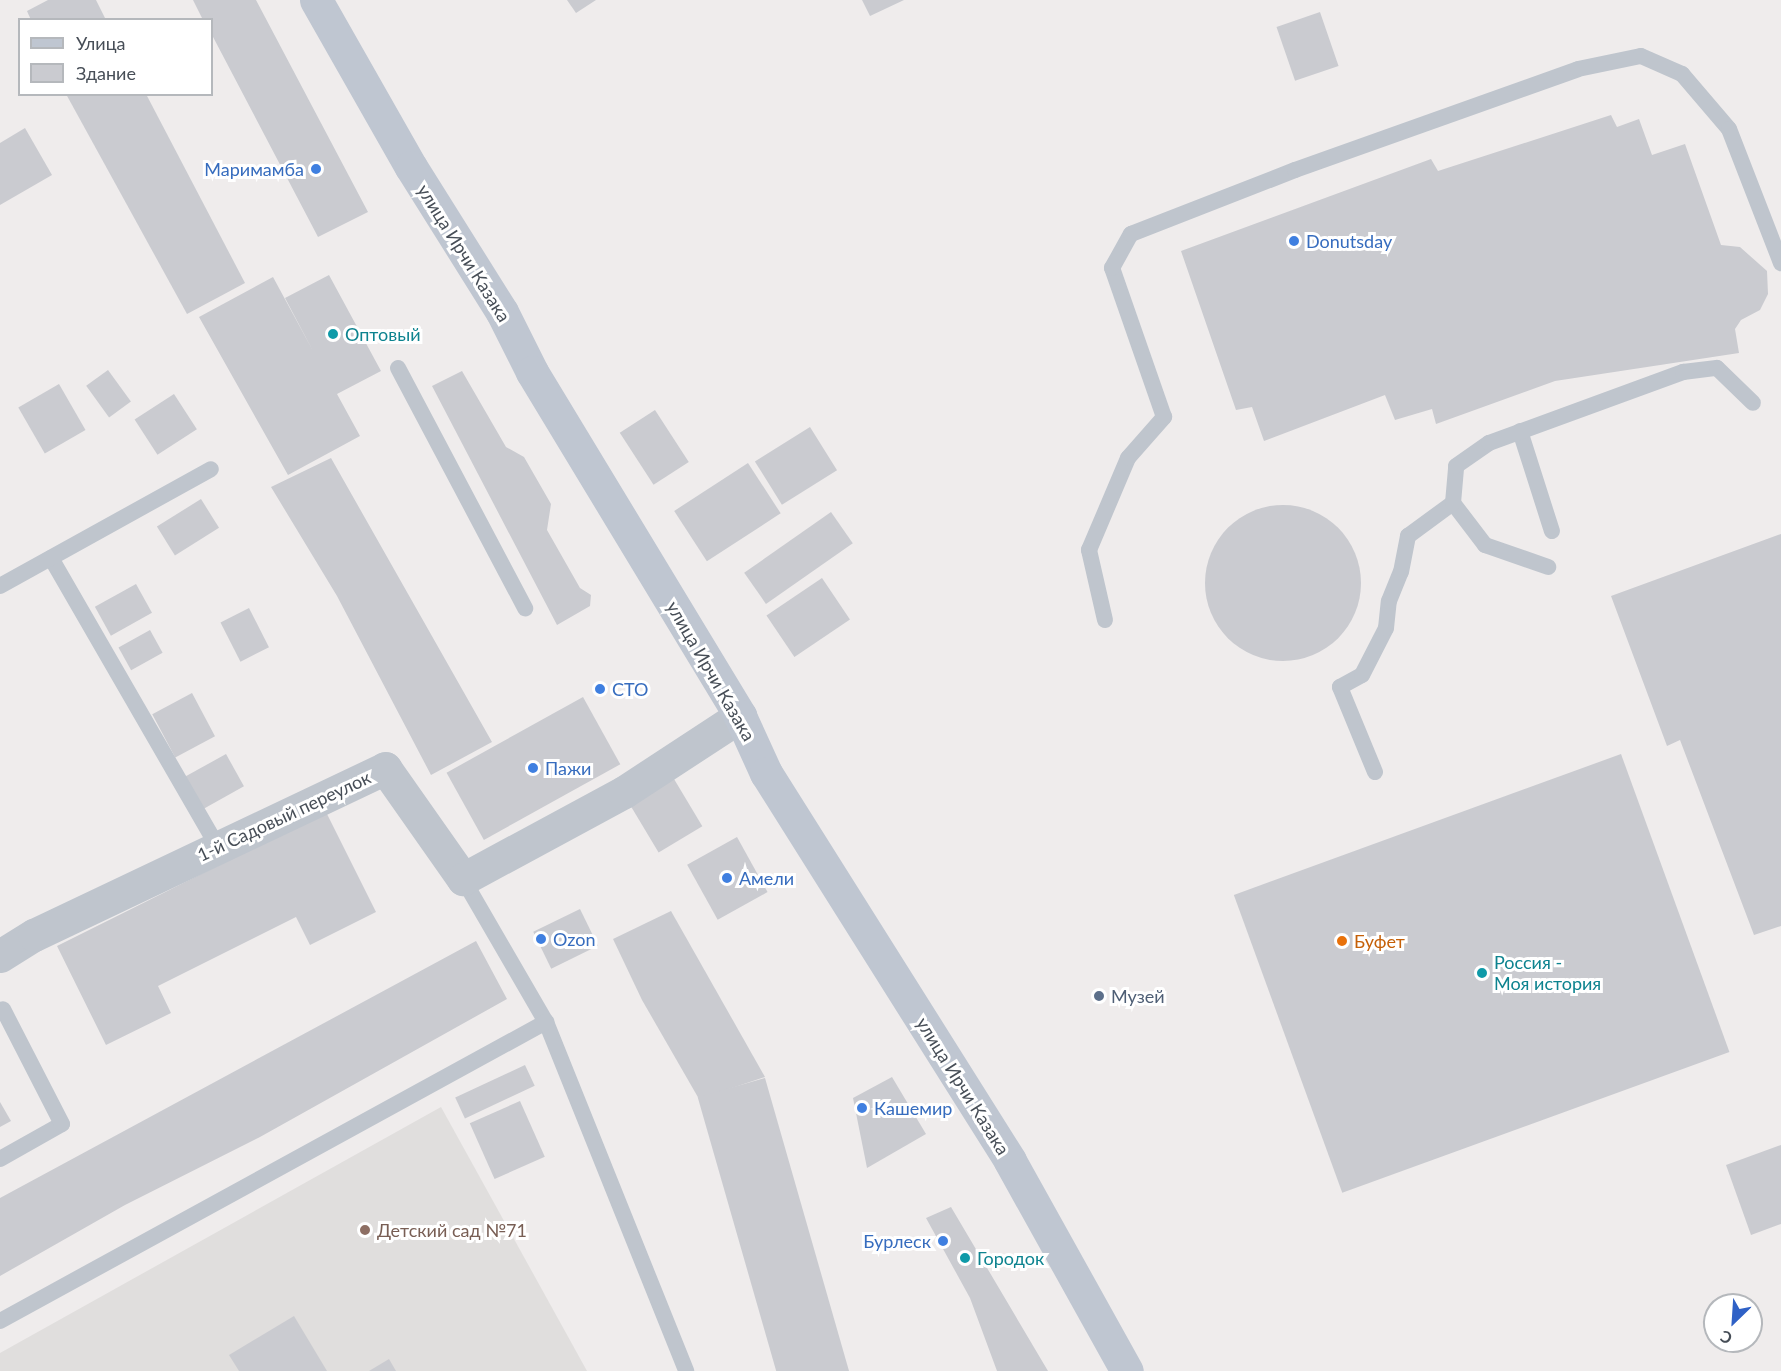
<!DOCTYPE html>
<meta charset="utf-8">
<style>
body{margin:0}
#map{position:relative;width:1781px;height:1371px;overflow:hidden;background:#efecec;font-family:Lato,sans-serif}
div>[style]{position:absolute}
.education>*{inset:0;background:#e0dedd}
.building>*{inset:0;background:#cacbd0;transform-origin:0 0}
.round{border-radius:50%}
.service>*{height:16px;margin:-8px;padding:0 8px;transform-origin:8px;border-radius:8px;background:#bfc5cd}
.minor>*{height:33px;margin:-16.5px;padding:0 16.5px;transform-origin:16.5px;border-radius:16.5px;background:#bfc5cd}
.secondary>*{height:33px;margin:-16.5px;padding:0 16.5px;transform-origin:16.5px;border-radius:16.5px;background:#bfc6d1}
.dots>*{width:16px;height:16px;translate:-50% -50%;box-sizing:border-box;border:3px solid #fff;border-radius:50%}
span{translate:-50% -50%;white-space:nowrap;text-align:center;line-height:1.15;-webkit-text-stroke:6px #fff;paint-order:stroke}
.shop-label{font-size:18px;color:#366cbe}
.right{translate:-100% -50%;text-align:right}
.left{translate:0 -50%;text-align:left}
.street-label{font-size:18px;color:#474e57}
.culture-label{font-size:18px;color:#0d838f}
.food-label{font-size:18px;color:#c56008}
.service-label{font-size:18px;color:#4e5e75}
.education-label{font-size:18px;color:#785e54}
.legend{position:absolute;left:18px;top:18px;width:195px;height:78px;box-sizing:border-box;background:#fff;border:2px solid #b5b8bc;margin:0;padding:8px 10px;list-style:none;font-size:18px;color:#474e57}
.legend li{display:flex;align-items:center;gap:12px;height:30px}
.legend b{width:30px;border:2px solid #b5b8bc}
.north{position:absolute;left:1703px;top:1293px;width:60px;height:60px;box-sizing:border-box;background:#fff;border:2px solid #b5b8bc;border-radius:50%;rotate:205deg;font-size:16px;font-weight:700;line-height:24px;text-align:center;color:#474e57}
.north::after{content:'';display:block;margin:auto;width:21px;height:27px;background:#2f61c6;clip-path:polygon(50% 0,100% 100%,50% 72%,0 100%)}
</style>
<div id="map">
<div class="education">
<div style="clip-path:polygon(441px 1107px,587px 1371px,0 1371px,0 1353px)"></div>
</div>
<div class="building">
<div style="clip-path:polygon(48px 0,96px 0,106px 20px,31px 20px,27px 11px)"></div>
<div style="clip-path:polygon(193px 0,256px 0,368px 212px,318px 237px,212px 35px,212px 20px,203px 20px)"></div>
<div style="clip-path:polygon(567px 0,596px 0,576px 13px)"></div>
<div style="clip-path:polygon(862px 0,904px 0,870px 16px)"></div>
<div style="left:1320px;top:12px;width:57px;height:46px;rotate:71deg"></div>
<div style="clip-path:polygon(66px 94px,146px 94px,245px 283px,187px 314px)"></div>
<div style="clip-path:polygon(1611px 115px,1617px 127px,1639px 119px,1652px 155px,1685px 144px,1721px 245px,1740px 247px,1767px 271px,1768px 294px,1760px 310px,1741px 320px,1735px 329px,1739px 353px,1555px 381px,1436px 424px,1432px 409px,1395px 420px,1385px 395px,1264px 441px,1252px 407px,1236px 410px,1181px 251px,1431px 159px,1438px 171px)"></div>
<div style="clip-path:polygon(25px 128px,52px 175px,0 205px,0 143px)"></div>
<div style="clip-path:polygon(329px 275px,381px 371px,337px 394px,360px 436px,288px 475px,199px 317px,273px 277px,313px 351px,285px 298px)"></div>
<div style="left:108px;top:370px;width:39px;height:27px;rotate:54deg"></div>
<div style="clip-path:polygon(462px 371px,506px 447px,524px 457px,551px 504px,547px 530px,580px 588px,591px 595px,590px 606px,557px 625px,432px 386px)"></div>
<div style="left:59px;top:384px;width:53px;height:47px;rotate:60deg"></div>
<div style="left:174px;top:394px;width:42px;height:47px;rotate:57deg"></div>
<div style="left:655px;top:410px;width:62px;height:42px;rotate:57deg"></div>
<div style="left:810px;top:427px;width:51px;height:65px;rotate:58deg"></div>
<div style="clip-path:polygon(331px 458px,492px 742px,431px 775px,337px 596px,271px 487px)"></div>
<div style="left:748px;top:463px;width:60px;height:88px;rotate:57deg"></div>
<div style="left:201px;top:499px;width:34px;height:52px;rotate:58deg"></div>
<div class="round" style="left:1205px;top:505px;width:156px;height:156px"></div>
<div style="left:831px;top:512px;width:38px;height:106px;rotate:55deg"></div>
<div style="clip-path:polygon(1781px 534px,1781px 926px,1754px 935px,1680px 740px,1667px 746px,1611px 596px)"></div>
<div style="left:822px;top:578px;width:50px;height:67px;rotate:56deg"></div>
<div style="left:136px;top:584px;width:33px;height:47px;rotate:61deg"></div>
<div style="left:249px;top:608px;width:44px;height:32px;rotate:63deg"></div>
<div style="left:150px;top:630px;width:26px;height:36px;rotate:61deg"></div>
<div style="left:192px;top:693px;width:49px;height:45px;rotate:62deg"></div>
<div style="left:583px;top:697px;width:77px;height:156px;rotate:61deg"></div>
<div style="left:226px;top:754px;width:37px;height:47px;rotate:61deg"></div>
<div style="left:1621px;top:754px;width:317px;height:412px;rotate:70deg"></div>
<div style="left:674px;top:779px;width:55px;height:51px;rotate:59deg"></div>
<div style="clip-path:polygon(326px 812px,376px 912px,310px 945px,296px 917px,158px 986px,171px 1013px,106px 1045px,57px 946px)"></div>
<div style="left:737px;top:837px;width:63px;height:57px;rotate:61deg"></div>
<div style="left:580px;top:909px;width:41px;height:52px;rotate:64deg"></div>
<div style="clip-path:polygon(671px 911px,765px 1077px,699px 1099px,642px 1000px,613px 939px)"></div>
<div style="clip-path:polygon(476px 941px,507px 999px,260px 1137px,125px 1205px,0 1276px,0 1198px)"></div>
<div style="left:525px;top:1065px;width:23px;height:77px;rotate:65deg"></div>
<div style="clip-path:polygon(892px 1077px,926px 1134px,867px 1168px,853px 1098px)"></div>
<div style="left:765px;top:1078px;width:305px;height:70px;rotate:74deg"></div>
<div style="left:520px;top:1101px;width:61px;height:55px;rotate:66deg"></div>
<div style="clip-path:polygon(0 1102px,11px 1121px,0 1127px)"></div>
<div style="clip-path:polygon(1781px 1145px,1781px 1224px,1751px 1235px,1726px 1165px)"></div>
<div style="clip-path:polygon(951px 1207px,1048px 1371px,997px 1371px,970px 1298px,926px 1218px)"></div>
<div style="clip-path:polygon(294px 1316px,327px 1371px,239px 1371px,229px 1355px)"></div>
<div style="clip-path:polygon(389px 1359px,396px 1371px,369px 1371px)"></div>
</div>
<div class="service">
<div style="left:398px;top:368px;width:272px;rotate:62.1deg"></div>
<div style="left:1520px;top:431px;width:105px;rotate:72.3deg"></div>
<div style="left:1453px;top:503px;width:53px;rotate:52.7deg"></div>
<div style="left:1485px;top:545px;width:67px;rotate:19.2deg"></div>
<div style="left:51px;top:558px;width:334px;rotate:60deg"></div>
<div style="left:0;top:586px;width:241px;rotate:-29deg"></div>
<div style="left:1105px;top:620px;width:72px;rotate:-102.9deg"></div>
<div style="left:1089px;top:550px;width:100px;rotate:-67deg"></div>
<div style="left:1128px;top:458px;width:55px;rotate:-48.7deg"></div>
<div style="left:1164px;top:417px;width:158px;rotate:-109.2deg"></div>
<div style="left:1112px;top:268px;width:39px;rotate:-61deg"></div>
<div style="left:1131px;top:234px;width:176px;rotate:-21.3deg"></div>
<div style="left:1295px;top:170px;width:300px;rotate:-19.6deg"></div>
<div style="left:1578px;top:69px;width:64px;rotate:-11.7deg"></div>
<div style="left:1641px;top:56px;width:45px;rotate:23.7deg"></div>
<div style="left:1682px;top:74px;width:72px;rotate:49.5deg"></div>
<div style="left:1729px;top:129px;width:144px;rotate:68.8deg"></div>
<div style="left:1375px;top:772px;width:92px;rotate:-112.4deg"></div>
<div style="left:1340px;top:687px;width:25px;rotate:-29deg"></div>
<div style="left:1362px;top:675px;width:53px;rotate:-62.9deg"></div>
<div style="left:1386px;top:628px;width:27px;rotate:-84deg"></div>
<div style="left:1389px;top:601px;width:31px;rotate:-68deg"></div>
<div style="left:1401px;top:572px;width:37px;rotate:-79deg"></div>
<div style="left:1408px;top:536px;width:56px;rotate:-36.3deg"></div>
<div style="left:1453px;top:503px;width:37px;rotate:-85deg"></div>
<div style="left:1456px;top:466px;width:40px;rotate:-34.9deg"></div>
<div style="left:1489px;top:443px;width:207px;rotate:-20.1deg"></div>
<div style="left:1683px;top:372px;width:34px;rotate:-7deg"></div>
<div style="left:1717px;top:368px;width:50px;rotate:44.2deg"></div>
<div style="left:463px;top:879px;width:165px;rotate:59.9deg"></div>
<div style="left:546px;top:1022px;width:376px;rotate:68.1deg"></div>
<div style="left:0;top:1159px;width:71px;rotate:-29.4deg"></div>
<div style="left:62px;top:1124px;width:129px;rotate:-117.2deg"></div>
<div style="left:0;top:1321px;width:623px;rotate:-28.71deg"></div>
</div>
<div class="minor">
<div style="left:0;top:956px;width:40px;rotate:-32deg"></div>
<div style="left:34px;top:935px;width:389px;rotate:-25.4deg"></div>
<div style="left:385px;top:768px;width:136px;rotate:54.9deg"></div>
<div style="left:463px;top:879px;width:183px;rotate:-28.4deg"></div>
<div style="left:624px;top:792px;width:139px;rotate:-33.2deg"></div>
</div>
<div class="secondary">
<div style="left:316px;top:0;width:192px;rotate:60.4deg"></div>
<div style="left:411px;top:167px;width:171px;rotate:57.9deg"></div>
<div style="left:502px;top:312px;width:67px;rotate:63.4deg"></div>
<div style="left:532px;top:372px;width:402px;rotate:58.8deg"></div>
<div style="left:740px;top:716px;width:63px;rotate:65.5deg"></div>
<div style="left:766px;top:773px;width:458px;rotate:57.8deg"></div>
<div style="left:1010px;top:1161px;width:240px;rotate:60.9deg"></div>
</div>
<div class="dots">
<div style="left:316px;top:169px;background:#3f7fe0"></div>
<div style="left:1294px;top:241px;background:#3f7fe0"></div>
<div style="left:333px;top:334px;background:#0f9aa8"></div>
<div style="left:600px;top:689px;background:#3f7fe0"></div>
<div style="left:533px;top:768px;background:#3f7fe0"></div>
<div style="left:727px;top:878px;background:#3f7fe0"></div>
<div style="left:541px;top:939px;background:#3f7fe0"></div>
<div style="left:1342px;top:941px;background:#e8710a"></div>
<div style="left:1482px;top:973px;background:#0f9aa8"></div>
<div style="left:1099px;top:996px;background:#5c6f8a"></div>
<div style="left:862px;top:1108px;background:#3f7fe0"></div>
<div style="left:365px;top:1230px;background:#8d6e63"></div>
<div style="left:943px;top:1241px;background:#3f7fe0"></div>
<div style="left:965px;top:1258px;background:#0f9aa8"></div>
</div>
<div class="shop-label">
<span class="right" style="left:304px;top:169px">Маримамба</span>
<span class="left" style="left:1306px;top:241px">Donutsday</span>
<span class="left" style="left:612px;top:689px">СТО</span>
<span class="left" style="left:545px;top:768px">Пажи</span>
<span class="left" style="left:739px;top:878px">Амели</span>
<span class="left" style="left:553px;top:939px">Ozon</span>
<span class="left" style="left:874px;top:1108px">Кашемир</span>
<span class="right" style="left:931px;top:1241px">Бурлеск</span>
</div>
<div class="street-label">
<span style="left:464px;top:253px;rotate:58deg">улица Ирчи Казака</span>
<span style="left:711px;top:671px;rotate:60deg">улица Ирчи Казака</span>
<span style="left:284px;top:816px;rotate:-25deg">1-й Садовый переулок</span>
<span style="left:963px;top:1086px;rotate:58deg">улица Ирчи Казака</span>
</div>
<div class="culture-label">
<span class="left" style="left:345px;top:334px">Оптовый</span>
<span class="left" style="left:1494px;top:973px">Россия -<br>Моя история</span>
<span class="left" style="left:977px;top:1258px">Городок</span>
</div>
<div class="food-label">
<span class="left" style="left:1354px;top:941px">Буфет</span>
</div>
<div class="service-label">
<span class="left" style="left:1111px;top:996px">Музей</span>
</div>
<div class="education-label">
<span class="left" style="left:377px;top:1230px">Детский сад №71</span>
</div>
<ul class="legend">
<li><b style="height:8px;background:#bfc6d1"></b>Улица</li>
<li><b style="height:16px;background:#cacbd0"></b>Здание</li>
</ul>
<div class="north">С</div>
</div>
